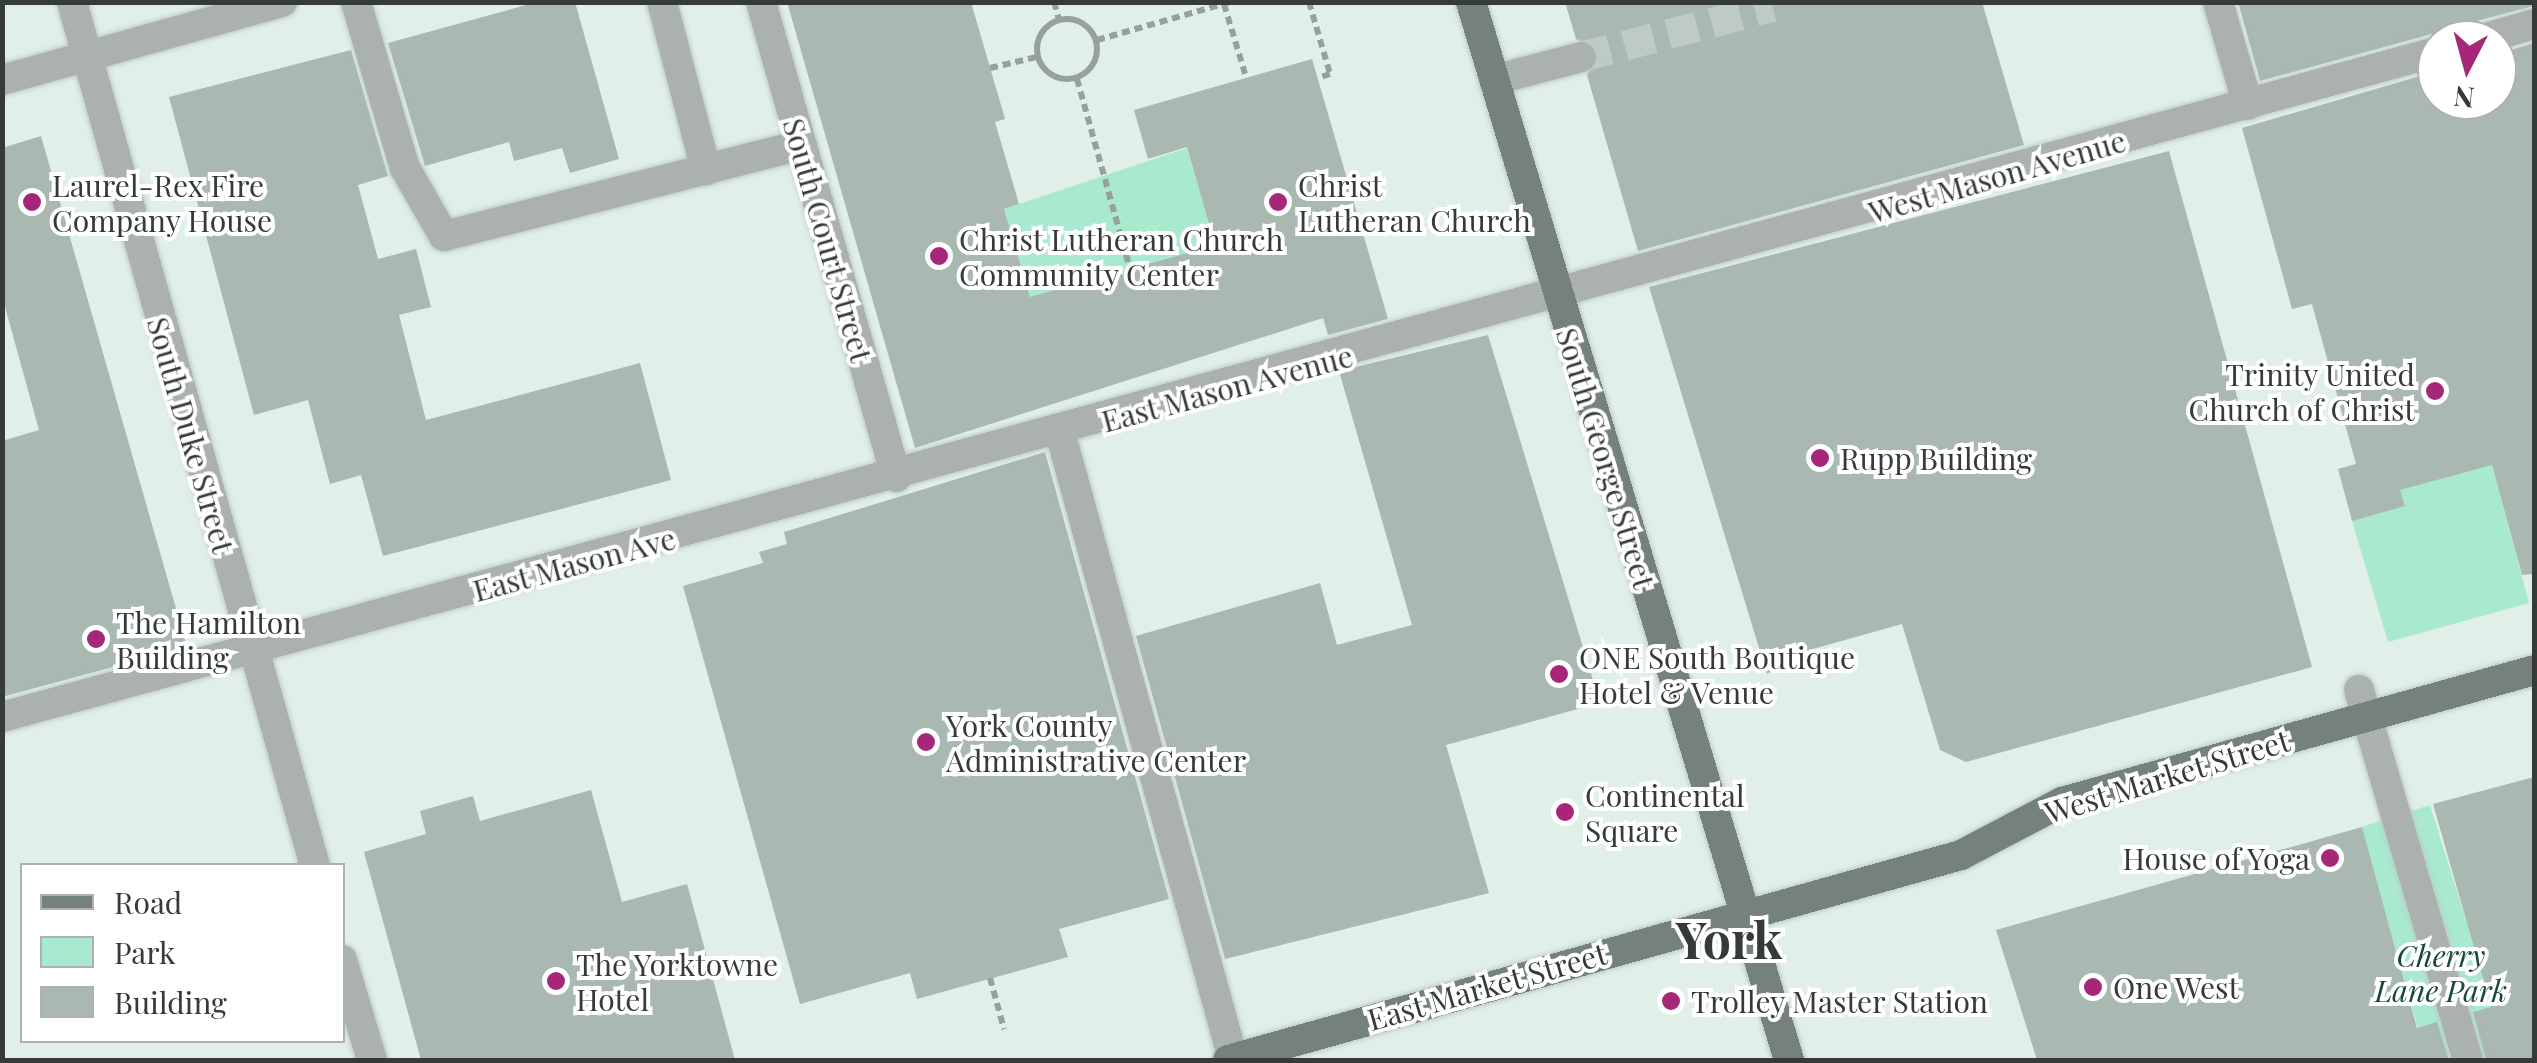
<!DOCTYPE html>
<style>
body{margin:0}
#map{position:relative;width:2537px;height:1063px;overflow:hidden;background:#e0efe8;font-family:"Playfair Display",serif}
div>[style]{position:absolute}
.green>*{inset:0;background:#a9e9ce}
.building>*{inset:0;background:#a9b8b1}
.minor-tunnel>*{height:30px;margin-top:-15px;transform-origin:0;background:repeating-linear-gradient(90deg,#becbc5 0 30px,transparent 0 45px)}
.path>*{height:6px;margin-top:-3px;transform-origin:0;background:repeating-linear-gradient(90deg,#96a19c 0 8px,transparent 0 13px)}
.path>.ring{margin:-3px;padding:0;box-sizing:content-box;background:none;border:6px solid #96a19c;border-radius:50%}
.roads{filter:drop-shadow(0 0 2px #becbc5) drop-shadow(0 0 2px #becbc5)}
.minor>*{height:30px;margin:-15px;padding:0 15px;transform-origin:15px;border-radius:15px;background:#abb1ae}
.major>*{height:30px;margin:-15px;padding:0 15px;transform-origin:15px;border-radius:15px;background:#75817c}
.dots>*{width:28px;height:28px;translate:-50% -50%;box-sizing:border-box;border:5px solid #fff;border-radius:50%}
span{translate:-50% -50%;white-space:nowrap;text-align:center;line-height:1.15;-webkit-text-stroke:8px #fff;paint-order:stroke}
.street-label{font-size:30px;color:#353b38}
.poi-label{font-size:30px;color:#353b38}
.left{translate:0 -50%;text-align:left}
.right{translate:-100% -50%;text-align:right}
.park-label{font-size:30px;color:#184837;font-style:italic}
.town-label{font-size:50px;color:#353b38;font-weight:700}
.frame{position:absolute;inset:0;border:5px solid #353b38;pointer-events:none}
.legend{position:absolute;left:20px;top:863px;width:325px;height:180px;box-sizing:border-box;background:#fff;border:2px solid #aeb1af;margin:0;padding:12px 18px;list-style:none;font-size:30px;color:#353b38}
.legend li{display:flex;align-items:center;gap:20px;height:50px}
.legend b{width:50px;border:2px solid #aeb1af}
.north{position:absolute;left:2417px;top:20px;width:100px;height:100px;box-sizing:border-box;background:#fff;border:2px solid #aeb1af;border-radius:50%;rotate:186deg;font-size:28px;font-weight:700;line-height:40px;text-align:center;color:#353b38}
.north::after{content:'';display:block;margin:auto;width:35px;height:45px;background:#a62778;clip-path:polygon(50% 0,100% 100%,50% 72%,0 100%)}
</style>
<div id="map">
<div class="green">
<div style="clip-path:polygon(1187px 148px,1215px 245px,1056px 289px,1032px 306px,1004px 209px)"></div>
<div style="clip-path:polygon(2492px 465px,2529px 603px,2388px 642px,2352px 521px,2397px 481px)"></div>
<div style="clip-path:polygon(2430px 805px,2468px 927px,2506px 1060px,2427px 1060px,2361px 827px)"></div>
</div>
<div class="building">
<div style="clip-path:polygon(537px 2px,575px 2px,619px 159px,570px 173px,562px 148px,514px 161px,509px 142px,425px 166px,388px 43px)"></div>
<div style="clip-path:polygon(787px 2px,971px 2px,1005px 119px,995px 122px,1019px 204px,1004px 209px,1030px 297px,1215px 245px,1187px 147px,1148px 159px,1134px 110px,1312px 59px,1388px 319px,1328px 335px,1323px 318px,915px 448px)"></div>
<div style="clip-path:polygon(1565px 2px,1982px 2px,2024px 145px,1638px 251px,1587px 75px,1599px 51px,1576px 39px)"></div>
<div style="clip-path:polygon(2238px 2px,2534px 2px,2534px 6px,2473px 22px,2461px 40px,2432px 34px,2260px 81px)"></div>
<div style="clip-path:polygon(2534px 43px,2534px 574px,2522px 575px,2492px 465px,2400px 490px,2405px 506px,2352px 521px,2338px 469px,2356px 464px,2312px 304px,2292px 309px,2242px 128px,2437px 71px,2437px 100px,2497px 100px,2497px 54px)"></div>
<div style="clip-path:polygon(351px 50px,388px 176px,358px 185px,378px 259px,416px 249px,431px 307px,399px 315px,426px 420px,640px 363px,671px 480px,383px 556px,361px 475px,330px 484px,308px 400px,254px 415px,169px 97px)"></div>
<div style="clip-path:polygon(41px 136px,187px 647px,2px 697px,2px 441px,39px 430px,2px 296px,2px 148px)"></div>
<div style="clip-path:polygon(2169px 151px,2312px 667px,1966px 762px,1940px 750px,1902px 624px,1795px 654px,1767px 674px,1649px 287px)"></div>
<div style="clip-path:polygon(1488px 335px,1600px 703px,1446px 745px,1489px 893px,1225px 959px,1136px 636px,1320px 583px,1337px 645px,1412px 625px,1339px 371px)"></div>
<div style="clip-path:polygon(1045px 452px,1169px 899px,1059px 929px,1068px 957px,917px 999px,910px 973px,800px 1004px,683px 586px,763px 563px,759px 552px,787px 544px,784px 532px)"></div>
<div style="clip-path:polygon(2534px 777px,2534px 1060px,2486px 1060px,2473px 1012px,2491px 1007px,2433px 804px)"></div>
<div style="clip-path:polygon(591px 790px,622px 902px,687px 884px,735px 1060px,421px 1060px,364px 852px,426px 834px,420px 811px,473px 796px,480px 821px)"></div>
<div style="clip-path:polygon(2362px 827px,2417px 1028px,2437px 1022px,2449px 1060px,2037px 1060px,1996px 930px)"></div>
</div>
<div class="minor-tunnel">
<div style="left:1581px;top:57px;width:198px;rotate:-14.6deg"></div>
</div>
<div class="path">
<div style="left:1054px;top:2px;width:18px;rotate:74deg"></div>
<div style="left:1309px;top:2px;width:75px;rotate:73.7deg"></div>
<div style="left:1330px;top:74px;width:13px;rotate:162deg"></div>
<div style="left:1224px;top:4px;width:76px;rotate:73.2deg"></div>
<div class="ring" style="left:1037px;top:19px;width:54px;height:54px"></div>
<div style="left:1097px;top:40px;width:138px;rotate:-15.9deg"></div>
<div style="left:990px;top:68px;width:47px;rotate:-13.4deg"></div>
<div style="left:1077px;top:79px;width:197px;rotate:74.4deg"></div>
<div style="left:990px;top:978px;width:53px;rotate:74.6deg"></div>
</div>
<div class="roads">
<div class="minor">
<div style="left:72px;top:2px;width:898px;rotate:74.29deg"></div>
<div style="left:356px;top:2px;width:173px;rotate:73.6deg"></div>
<div style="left:405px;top:168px;width:78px;rotate:60.2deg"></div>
<div style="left:444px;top:236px;width:368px;rotate:-14.3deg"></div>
<div style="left:662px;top:2px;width:174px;rotate:75.3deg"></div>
<div style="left:761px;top:2px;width:494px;rotate:74.1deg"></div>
<div style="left:2218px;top:2px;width:107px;rotate:73.8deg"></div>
<div style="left:2479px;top:40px;width:57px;rotate:-16.2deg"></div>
<div style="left:2px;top:80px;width:291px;rotate:-15.6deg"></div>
<div style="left:1494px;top:80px;width:90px;rotate:-14.8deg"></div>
<div style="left:1060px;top:432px;width:650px;rotate:74.57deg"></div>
<div style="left:2359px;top:690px;width:386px;rotate:73.6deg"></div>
<div style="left:2px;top:717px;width:2524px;rotate:-15.28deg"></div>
<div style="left:342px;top:960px;width:104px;rotate:73.3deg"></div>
</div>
<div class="major">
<div style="left:1471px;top:2px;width:1105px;rotate:73.27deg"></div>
<div style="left:1228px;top:1060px;width:761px;rotate:-15.62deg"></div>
<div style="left:1961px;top:855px;width:114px;rotate:-27.7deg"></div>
<div style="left:2062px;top:802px;width:490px;rotate:-15.6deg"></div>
</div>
</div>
<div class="dots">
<div style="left:32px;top:202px;background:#a62778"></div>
<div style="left:1278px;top:202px;background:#a62778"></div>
<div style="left:939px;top:256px;background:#a62778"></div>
<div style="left:2435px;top:391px;background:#a62778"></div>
<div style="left:1820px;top:458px;background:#a62778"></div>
<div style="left:96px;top:639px;background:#a62778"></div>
<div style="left:1559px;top:674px;background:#a62778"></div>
<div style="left:926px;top:742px;background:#a62778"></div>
<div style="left:1565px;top:812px;background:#a62778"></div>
<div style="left:2330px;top:858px;background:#a62778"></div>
<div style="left:556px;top:981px;background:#a62778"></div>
<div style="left:2093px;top:987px;background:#a62778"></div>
<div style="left:1671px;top:1001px;background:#a62778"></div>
</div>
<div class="street-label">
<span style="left:1997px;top:176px;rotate:-16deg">West Mason Avenue</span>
<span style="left:828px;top:240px;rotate:74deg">South Court Street</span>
<span style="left:1227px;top:388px;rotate:-15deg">East Mason Avenue</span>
<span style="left:191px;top:435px;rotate:74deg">South Duke Street</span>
<span style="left:1606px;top:458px;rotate:73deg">South George Street</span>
<span style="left:574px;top:564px;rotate:-15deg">East Mason Ave</span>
<span style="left:2167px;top:776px;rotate:-17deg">West Market Street</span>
<span style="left:1487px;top:986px;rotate:-16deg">East Market Street</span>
</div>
<div class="poi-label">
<span class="left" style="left:52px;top:202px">Laurel-Rex Fire<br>Company House</span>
<span class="left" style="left:1298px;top:202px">Christ<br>Lutheran Church</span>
<span class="left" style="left:959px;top:256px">Christ Lutheran Church<br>Community Center</span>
<span class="right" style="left:2415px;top:391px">Trinity United<br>Church of Christ</span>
<span class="left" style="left:1840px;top:458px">Rupp Building</span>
<span class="left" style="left:116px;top:639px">The Hamilton<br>Building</span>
<span class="left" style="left:1579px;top:674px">ONE South Boutique<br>Hotel &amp; Venue</span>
<span class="left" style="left:946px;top:742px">York County<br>Administrative Center</span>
<span class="left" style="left:1585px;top:812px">Continental<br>Square</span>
<span class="right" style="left:2310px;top:858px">House of Yoga</span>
<span class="left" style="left:576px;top:981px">The Yorktowne<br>Hotel</span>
<span class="left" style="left:2113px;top:987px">One West</span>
<span class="left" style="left:1691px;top:1001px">Trolley Master Station</span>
</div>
<div class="park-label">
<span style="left:2441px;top:972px">Cherry<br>Lane Park</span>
</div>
<div class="town-label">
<span style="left:1729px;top:939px">York</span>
</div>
<div class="frame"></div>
<ul class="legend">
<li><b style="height:12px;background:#75817c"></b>Road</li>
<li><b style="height:28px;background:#a9e9ce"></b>Park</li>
<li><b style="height:28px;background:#a9b8b1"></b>Building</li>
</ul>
<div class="north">N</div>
</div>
